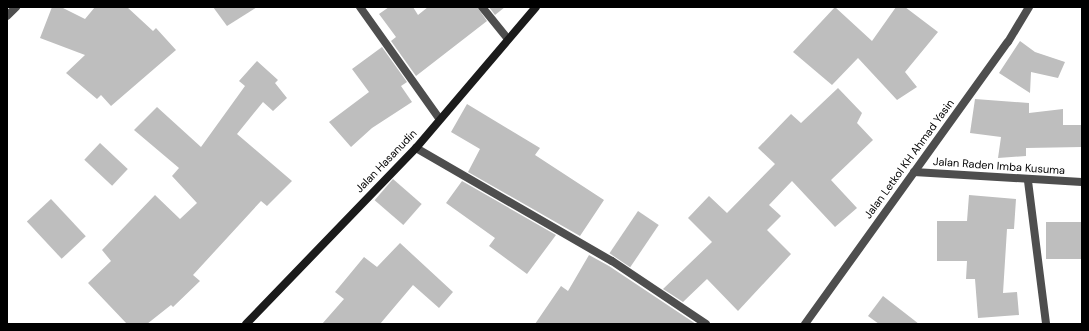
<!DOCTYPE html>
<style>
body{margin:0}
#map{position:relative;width:1089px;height:331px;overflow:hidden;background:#fff;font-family:"DM Sans",sans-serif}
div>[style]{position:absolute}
.building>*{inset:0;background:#bebebe;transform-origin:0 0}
.street>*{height:8px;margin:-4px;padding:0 4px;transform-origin:4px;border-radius:4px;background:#4e4e4e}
.secondary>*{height:8px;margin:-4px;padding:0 4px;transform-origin:4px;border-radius:4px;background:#1b1b1b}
span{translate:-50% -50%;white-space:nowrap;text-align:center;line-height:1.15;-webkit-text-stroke:3px #fff;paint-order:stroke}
.street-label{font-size:11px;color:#000}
.frame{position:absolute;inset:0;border:8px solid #000;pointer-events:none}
</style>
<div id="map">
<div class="building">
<div style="clip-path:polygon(52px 7px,61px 7px,85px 19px,95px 7px,127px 7px,153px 31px,156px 28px,176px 50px,111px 106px,101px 95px,97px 99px,66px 73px,85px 55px,40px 38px)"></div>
<div style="clip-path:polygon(213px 7px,257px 7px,227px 26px)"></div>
<div style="clip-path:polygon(389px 7px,413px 7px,418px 15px,428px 7px,477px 7px,487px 21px,416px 76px,391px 41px,396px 37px,379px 14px)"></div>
<div style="clip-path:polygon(489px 7px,505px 7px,495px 15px)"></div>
<div style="clip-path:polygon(835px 7px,872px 41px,896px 7px,905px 7px,938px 32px,905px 72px,917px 87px,897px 100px,858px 58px,832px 85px,793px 52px)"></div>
<div style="clip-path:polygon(1020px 41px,1035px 52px,1065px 62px,1058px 78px,1031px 72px,1030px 93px,999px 73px)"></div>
<div style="clip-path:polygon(382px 47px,407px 82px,401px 86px,412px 102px,372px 128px,351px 147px,329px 122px,369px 92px,352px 69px)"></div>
<div style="clip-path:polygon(257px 61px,278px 80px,275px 83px,287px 98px,273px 111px,263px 102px,237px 134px,292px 181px,267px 206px,261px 201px,193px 275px,200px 281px,173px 307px,171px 305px,147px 324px,127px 324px,88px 283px,111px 261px,102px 250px,155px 195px,180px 219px,197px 203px,172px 176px,179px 168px,134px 130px,157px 107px,201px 147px,245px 86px,239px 81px)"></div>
<div style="clip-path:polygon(838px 88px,862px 113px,857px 123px,873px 140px,831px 180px,857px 208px,835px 227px,792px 181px,769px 205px,781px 216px,767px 230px,791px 254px,738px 311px,707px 279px,683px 302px,663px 289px,712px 242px,688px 218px,709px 196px,727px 213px,775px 164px,758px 148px,791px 114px,801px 123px)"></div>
<div style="clip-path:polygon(975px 99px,1029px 103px,1029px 113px,1063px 109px,1063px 125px,1082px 125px,1082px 147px,1026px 148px,1026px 156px,998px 158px,1001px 137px,970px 133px)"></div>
<div style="clip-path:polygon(467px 104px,540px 148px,535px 155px,604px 200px,580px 236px,468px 172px,480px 149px,451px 132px)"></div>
<div style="left:100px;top:143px;width:38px;height:23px;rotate:43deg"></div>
<div style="left:393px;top:179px;width:38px;height:28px;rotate:41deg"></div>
<div style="clip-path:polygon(462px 181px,556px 235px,527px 274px,489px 246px,495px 238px,446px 203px)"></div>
<div style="clip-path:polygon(969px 195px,1016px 199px,1014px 229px,1007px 229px,1003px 293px,1017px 292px,1019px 315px,978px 318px,975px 279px,966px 279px,967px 261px,937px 261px,937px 221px,967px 221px)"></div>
<div style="left:51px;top:199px;width:51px;height:33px;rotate:47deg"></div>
<div style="left:638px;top:211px;width:25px;height:51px;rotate:34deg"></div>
<div style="left:1046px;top:222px;width:36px;height:37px"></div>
<div style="clip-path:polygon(400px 243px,453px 292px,439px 308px,413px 285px,380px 324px,322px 324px,344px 299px,335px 292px,364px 257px,377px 267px)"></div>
<div style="clip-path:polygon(589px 255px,609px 266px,696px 324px,535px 324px,561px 286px,568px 291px)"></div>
<div style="clip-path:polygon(883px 296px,919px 324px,879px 324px,868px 316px)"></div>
</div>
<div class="street">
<div style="left:360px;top:7px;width:136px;rotate:54.6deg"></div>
<div style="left:482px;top:7px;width:40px;rotate:51deg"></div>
<div style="left:7px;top:16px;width:13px;rotate:-45deg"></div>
<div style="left:416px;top:148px;width:226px;rotate:30deg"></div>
<div style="left:612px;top:261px;width:113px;rotate:33.8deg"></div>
<div style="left:914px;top:172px;width:168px;rotate:3.4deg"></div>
<div style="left:1028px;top:181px;width:144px;rotate:82.8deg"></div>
<div style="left:805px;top:324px;width:347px;rotate:-54.3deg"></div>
<div style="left:1008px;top:42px;width:41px;rotate:-59deg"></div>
</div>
<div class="secondary">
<div style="left:246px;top:324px;width:245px;rotate:-46deg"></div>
<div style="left:416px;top:148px;width:185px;rotate:-49.6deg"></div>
</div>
<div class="street-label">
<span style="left:909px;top:159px;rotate:-54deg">Jalan Letkol KH Ahmad Yasin</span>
<span style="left:386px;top:161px;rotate:-46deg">Jalan Hasanudin</span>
<span style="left:999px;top:166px;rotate:4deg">Jalan Raden Imba Kusuma</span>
</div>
<div class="frame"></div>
</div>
